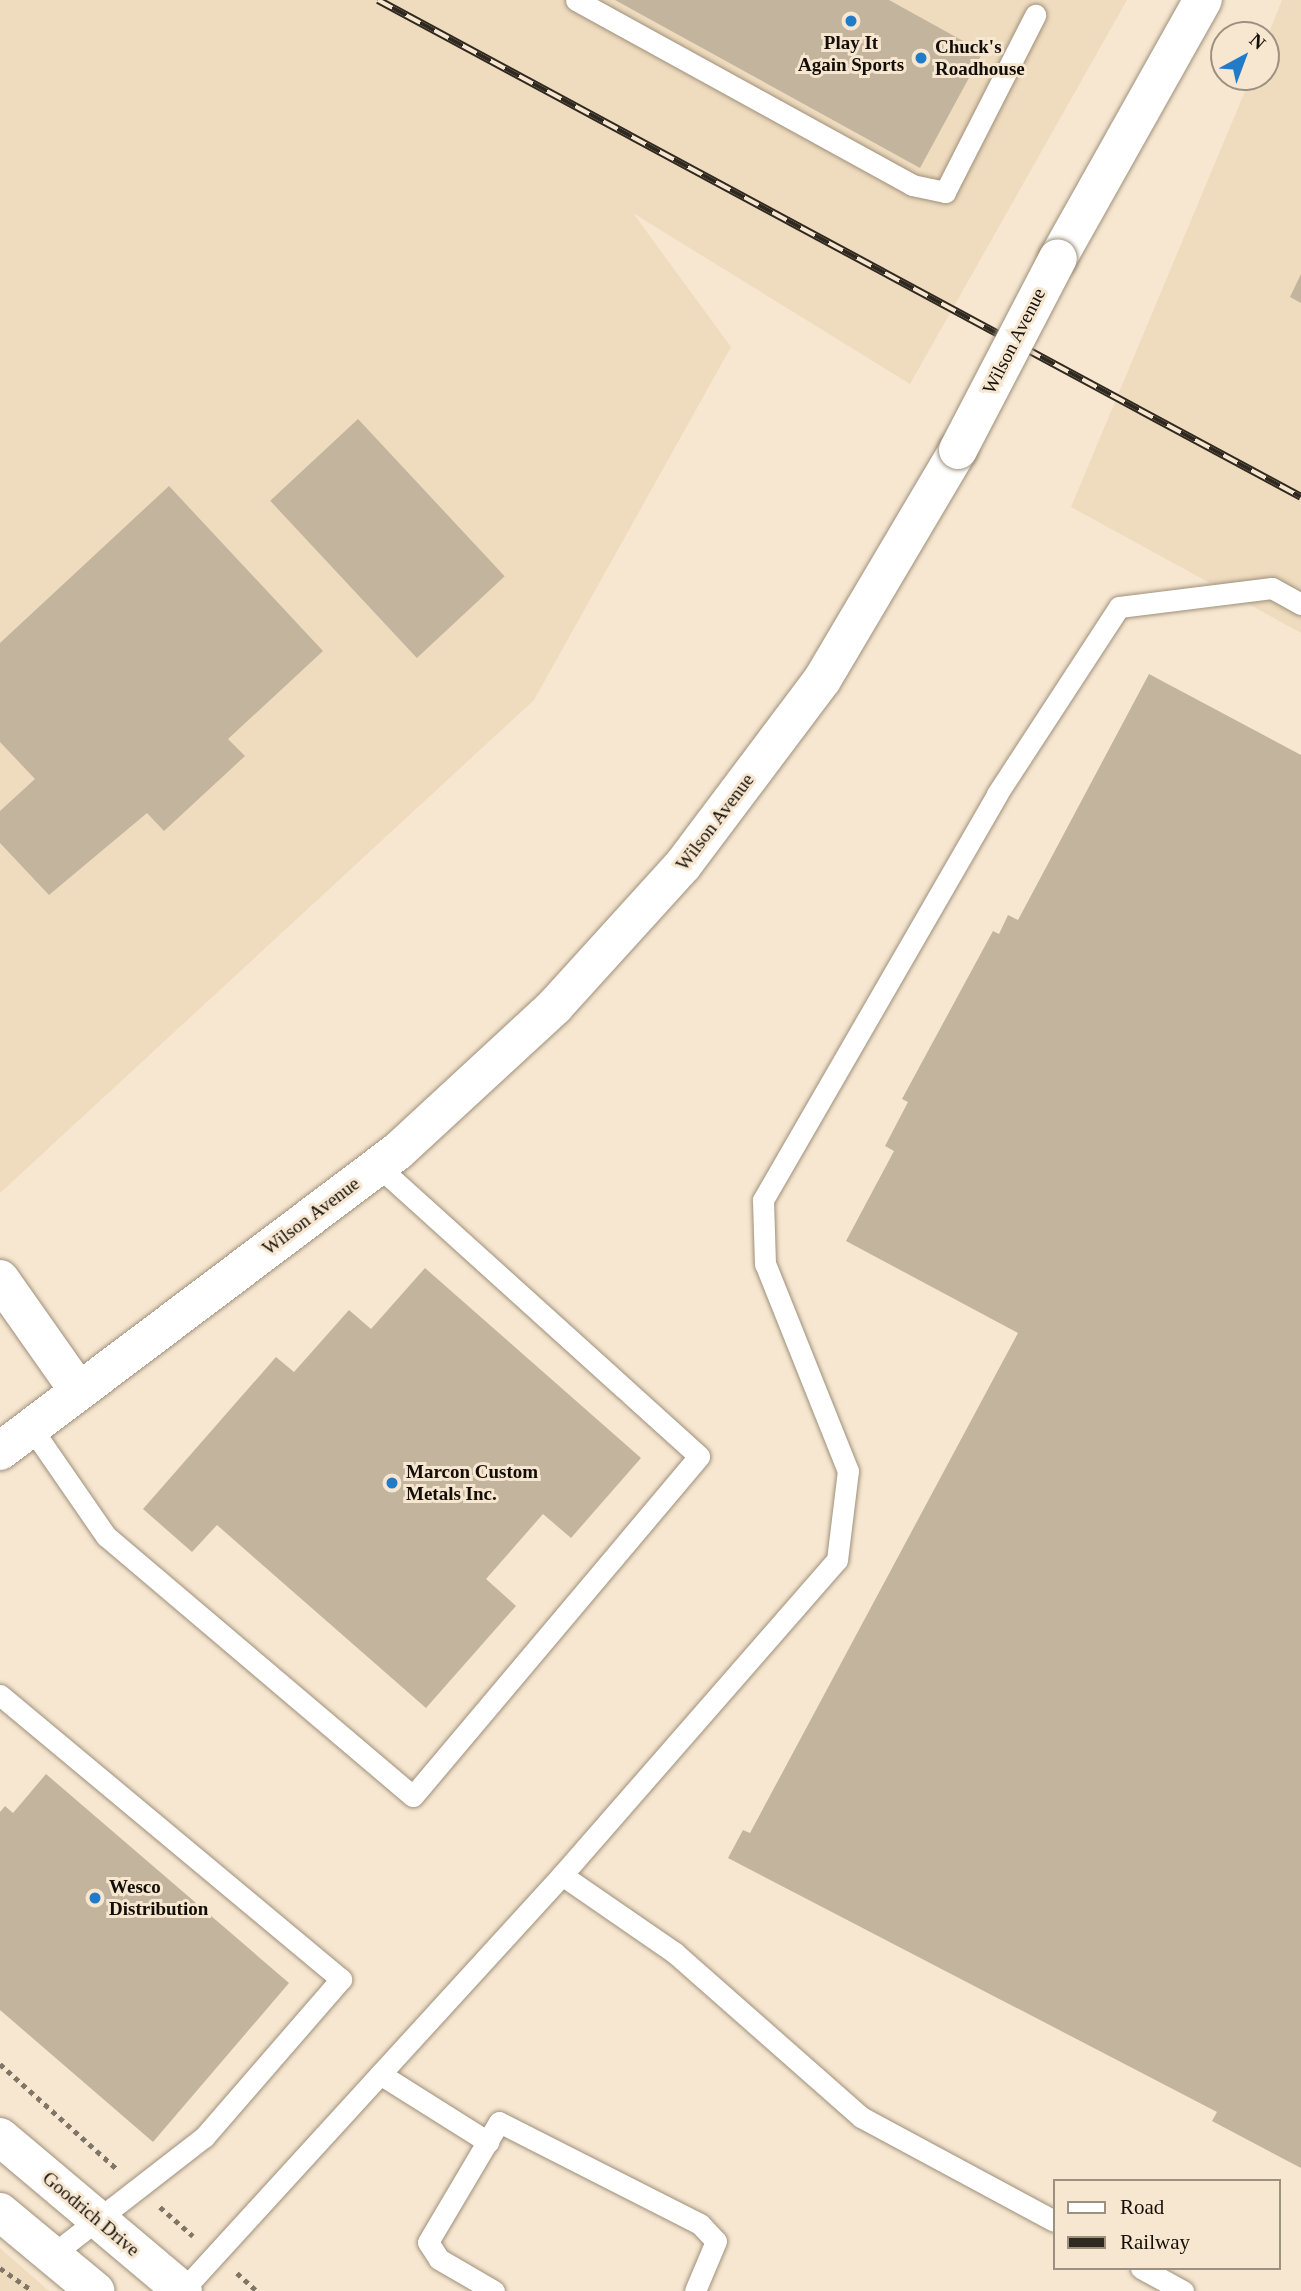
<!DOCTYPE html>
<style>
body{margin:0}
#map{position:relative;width:1301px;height:2291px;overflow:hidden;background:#f7e7d1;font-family:"Times New Roman",serif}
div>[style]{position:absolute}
.built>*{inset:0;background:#efdbbe}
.building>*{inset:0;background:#c3b49e;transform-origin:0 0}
.path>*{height:4.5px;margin-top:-2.25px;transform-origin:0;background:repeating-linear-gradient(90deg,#807668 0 5px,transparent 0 10px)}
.roads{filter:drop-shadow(0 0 2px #9e907b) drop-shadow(0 0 2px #9e907b)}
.lane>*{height:21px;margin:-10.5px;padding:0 10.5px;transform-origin:10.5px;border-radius:10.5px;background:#fff}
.street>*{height:38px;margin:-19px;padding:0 19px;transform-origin:19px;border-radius:19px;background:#fff}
.secondary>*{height:38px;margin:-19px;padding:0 19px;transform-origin:19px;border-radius:19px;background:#fff}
.rail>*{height:8px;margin-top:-4px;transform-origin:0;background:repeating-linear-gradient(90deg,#f7e7d1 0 16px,#2f2920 0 32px);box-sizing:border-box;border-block:2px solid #2f2920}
.bridges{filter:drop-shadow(0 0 2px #9e907b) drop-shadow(0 0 2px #9e907b)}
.secondary-bridge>*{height:38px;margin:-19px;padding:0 19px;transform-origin:19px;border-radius:19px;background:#fff}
.dots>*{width:19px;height:19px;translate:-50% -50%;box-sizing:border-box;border:4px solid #f7e7d1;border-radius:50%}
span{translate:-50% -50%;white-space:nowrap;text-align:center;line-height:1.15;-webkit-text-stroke:6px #f7e7d1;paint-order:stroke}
.poi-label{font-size:19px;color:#130e07;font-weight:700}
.left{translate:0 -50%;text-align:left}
.street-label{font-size:19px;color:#130e07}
.legend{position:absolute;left:1053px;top:2179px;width:228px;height:91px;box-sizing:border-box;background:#f7e7d1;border:2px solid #9c9080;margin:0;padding:9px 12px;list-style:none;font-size:21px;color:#130e07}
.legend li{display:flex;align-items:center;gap:14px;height:35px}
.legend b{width:35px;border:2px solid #9c9080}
.north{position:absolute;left:1210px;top:21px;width:70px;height:70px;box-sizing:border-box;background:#f7e7d1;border:2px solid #9c9080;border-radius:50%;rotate:41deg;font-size:19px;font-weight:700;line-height:28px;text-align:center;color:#130e07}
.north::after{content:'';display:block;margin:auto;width:24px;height:32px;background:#227bc8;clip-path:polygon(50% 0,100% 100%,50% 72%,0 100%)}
</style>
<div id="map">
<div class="built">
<div style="clip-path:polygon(0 0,1127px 0,910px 384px,633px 213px,731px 347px,534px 700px,0 1193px)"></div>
<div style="clip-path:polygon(1282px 0,1301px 0,1301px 633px,1071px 507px,1251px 77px,1266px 77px,1266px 40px)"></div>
<div style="clip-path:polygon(0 2248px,49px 2291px,0 2291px)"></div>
</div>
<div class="building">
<div style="clip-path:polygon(615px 0,889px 0,983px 52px,920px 168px)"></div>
<div style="clip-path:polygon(1301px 274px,1301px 303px,1290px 297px)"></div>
<div style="left:358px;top:419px;width:215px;height:120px;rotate:47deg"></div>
<div style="clip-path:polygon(169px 486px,323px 651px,228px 739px,245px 756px,164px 831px,147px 813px,49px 895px,0 843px,0 811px,35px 779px,0 742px,0 643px)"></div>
<div style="clip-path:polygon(1149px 674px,1301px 755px,1301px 2168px,1212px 2121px,1217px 2112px,728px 1858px,743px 1830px,750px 1833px,1018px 1333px,846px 1241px,894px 1151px,885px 1146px,908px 1102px,902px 1099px,993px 931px,999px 934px,1008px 915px,1018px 920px)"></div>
<div style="clip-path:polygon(425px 1268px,641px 1458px,571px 1538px,543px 1514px,486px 1579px,516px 1606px,426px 1708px,217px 1525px,192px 1552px,143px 1509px,276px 1357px,294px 1372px,349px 1310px,371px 1329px)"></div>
<div style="clip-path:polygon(46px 1774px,289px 1983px,153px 2142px,0 2010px,0 1812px,5px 1806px,13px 1813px)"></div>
</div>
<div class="path">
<div style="left:0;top:2064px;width:157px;rotate:41.9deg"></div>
<div style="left:160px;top:2207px;width:44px;rotate:41.3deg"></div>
<div style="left:0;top:2268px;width:38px;rotate:35deg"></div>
<div style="left:237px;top:2273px;width:27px;rotate:42deg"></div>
</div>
<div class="roads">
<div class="lane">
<div style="left:576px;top:0;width:384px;rotate:28.8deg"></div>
<div style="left:912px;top:185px;width:34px;rotate:12deg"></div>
<div style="left:945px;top:192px;width:199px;rotate:-63deg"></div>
<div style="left:30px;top:1426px;width:134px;rotate:55.4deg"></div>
<div style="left:106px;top:1536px;width:402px;rotate:40.3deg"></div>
<div style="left:413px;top:1796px;width:444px;rotate:-49.9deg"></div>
<div style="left:699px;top:1456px;width:433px;rotate:-137.9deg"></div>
<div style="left:0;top:1695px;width:444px;rotate:39.8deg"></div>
<div style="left:341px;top:1979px;width:209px;rotate:130.9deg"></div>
<div style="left:204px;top:2137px;width:192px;rotate:142.2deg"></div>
<div style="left:562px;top:1875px;width:137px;rotate:34.6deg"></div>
<div style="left:675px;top:1953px;width:248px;rotate:41.4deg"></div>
<div style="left:861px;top:2117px;width:219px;rotate:28.3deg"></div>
<div style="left:380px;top:2074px;width:128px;rotate:32.2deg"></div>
<div style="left:1141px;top:2268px;width:48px;rotate:28.7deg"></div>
<div style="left:182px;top:2291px;width:563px;rotate:-47.59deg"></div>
<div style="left:562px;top:1875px;width:418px;rotate:-48.9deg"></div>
<div style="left:837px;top:1560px;width:90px;rotate:-83deg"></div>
<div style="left:848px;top:1471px;width:223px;rotate:-111.8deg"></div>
<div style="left:765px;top:1264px;width:64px;rotate:-91.8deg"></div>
<div style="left:763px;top:1200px;width:469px;rotate:-60deg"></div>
<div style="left:997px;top:794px;width:223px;rotate:-56.9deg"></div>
<div style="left:1119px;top:607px;width:154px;rotate:-7.1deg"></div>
<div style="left:1272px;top:588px;width:33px;rotate:29deg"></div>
<div style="left:494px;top:2291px;width:64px;rotate:-149.8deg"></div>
<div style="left:439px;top:2259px;width:20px;rotate:-123deg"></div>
<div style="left:428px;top:2242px;width:139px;rotate:-59.4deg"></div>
<div style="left:499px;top:2122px;width:225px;rotate:26.9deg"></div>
<div style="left:700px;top:2224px;width:23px;rotate:47deg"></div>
<div style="left:716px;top:2241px;width:54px;rotate:112.8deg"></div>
</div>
<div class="street">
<div style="left:0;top:1279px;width:136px;rotate:54.9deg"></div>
</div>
<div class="secondary">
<div style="left:1058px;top:258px;width:296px;rotate:-60.7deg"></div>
<div style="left:0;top:1451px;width:497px;rotate:-37deg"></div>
<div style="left:397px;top:1152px;width:215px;rotate:-42.7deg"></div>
<div style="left:555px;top:1006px;width:190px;rotate:-47.8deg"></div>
<div style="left:683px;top:865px;width:231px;rotate:-53.1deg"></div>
<div style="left:822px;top:680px;width:267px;rotate:-59.4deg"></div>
<div style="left:0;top:2137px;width:239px;rotate:40.1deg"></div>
<div style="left:0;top:2212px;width:124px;rotate:39.7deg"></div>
</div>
</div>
<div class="rail">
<div style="left:378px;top:0;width:1048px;rotate:28.3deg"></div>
</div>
<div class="bridges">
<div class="secondary-bridge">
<div style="left:958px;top:450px;width:216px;rotate:-62.5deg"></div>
</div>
</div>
<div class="dots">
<div style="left:851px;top:21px;background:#227bc8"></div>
<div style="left:921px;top:58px;background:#227bc8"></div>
<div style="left:392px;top:1483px;background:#227bc8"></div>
<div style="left:95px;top:1898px;background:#227bc8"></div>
</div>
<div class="poi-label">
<span style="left:851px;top:54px">Play It<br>Again Sports</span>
<span class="left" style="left:935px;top:58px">Chuck's<br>Roadhouse</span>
<span class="left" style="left:406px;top:1483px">Marcon Custom<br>Metals Inc.</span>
<span class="left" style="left:109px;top:1898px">Wesco<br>Distribution</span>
</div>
<div class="street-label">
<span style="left:1014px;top:341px;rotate:-63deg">Wilson Avenue</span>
<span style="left:715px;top:822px;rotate:-53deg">Wilson Avenue</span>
<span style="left:311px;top:1216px;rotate:-37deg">Wilson Avenue</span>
<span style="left:91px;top:2214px;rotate:40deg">Goodrich Drive</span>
</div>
<ul class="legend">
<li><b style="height:9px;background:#fff"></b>Road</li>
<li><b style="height:9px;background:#2f2920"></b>Railway</li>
</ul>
<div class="north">N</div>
</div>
